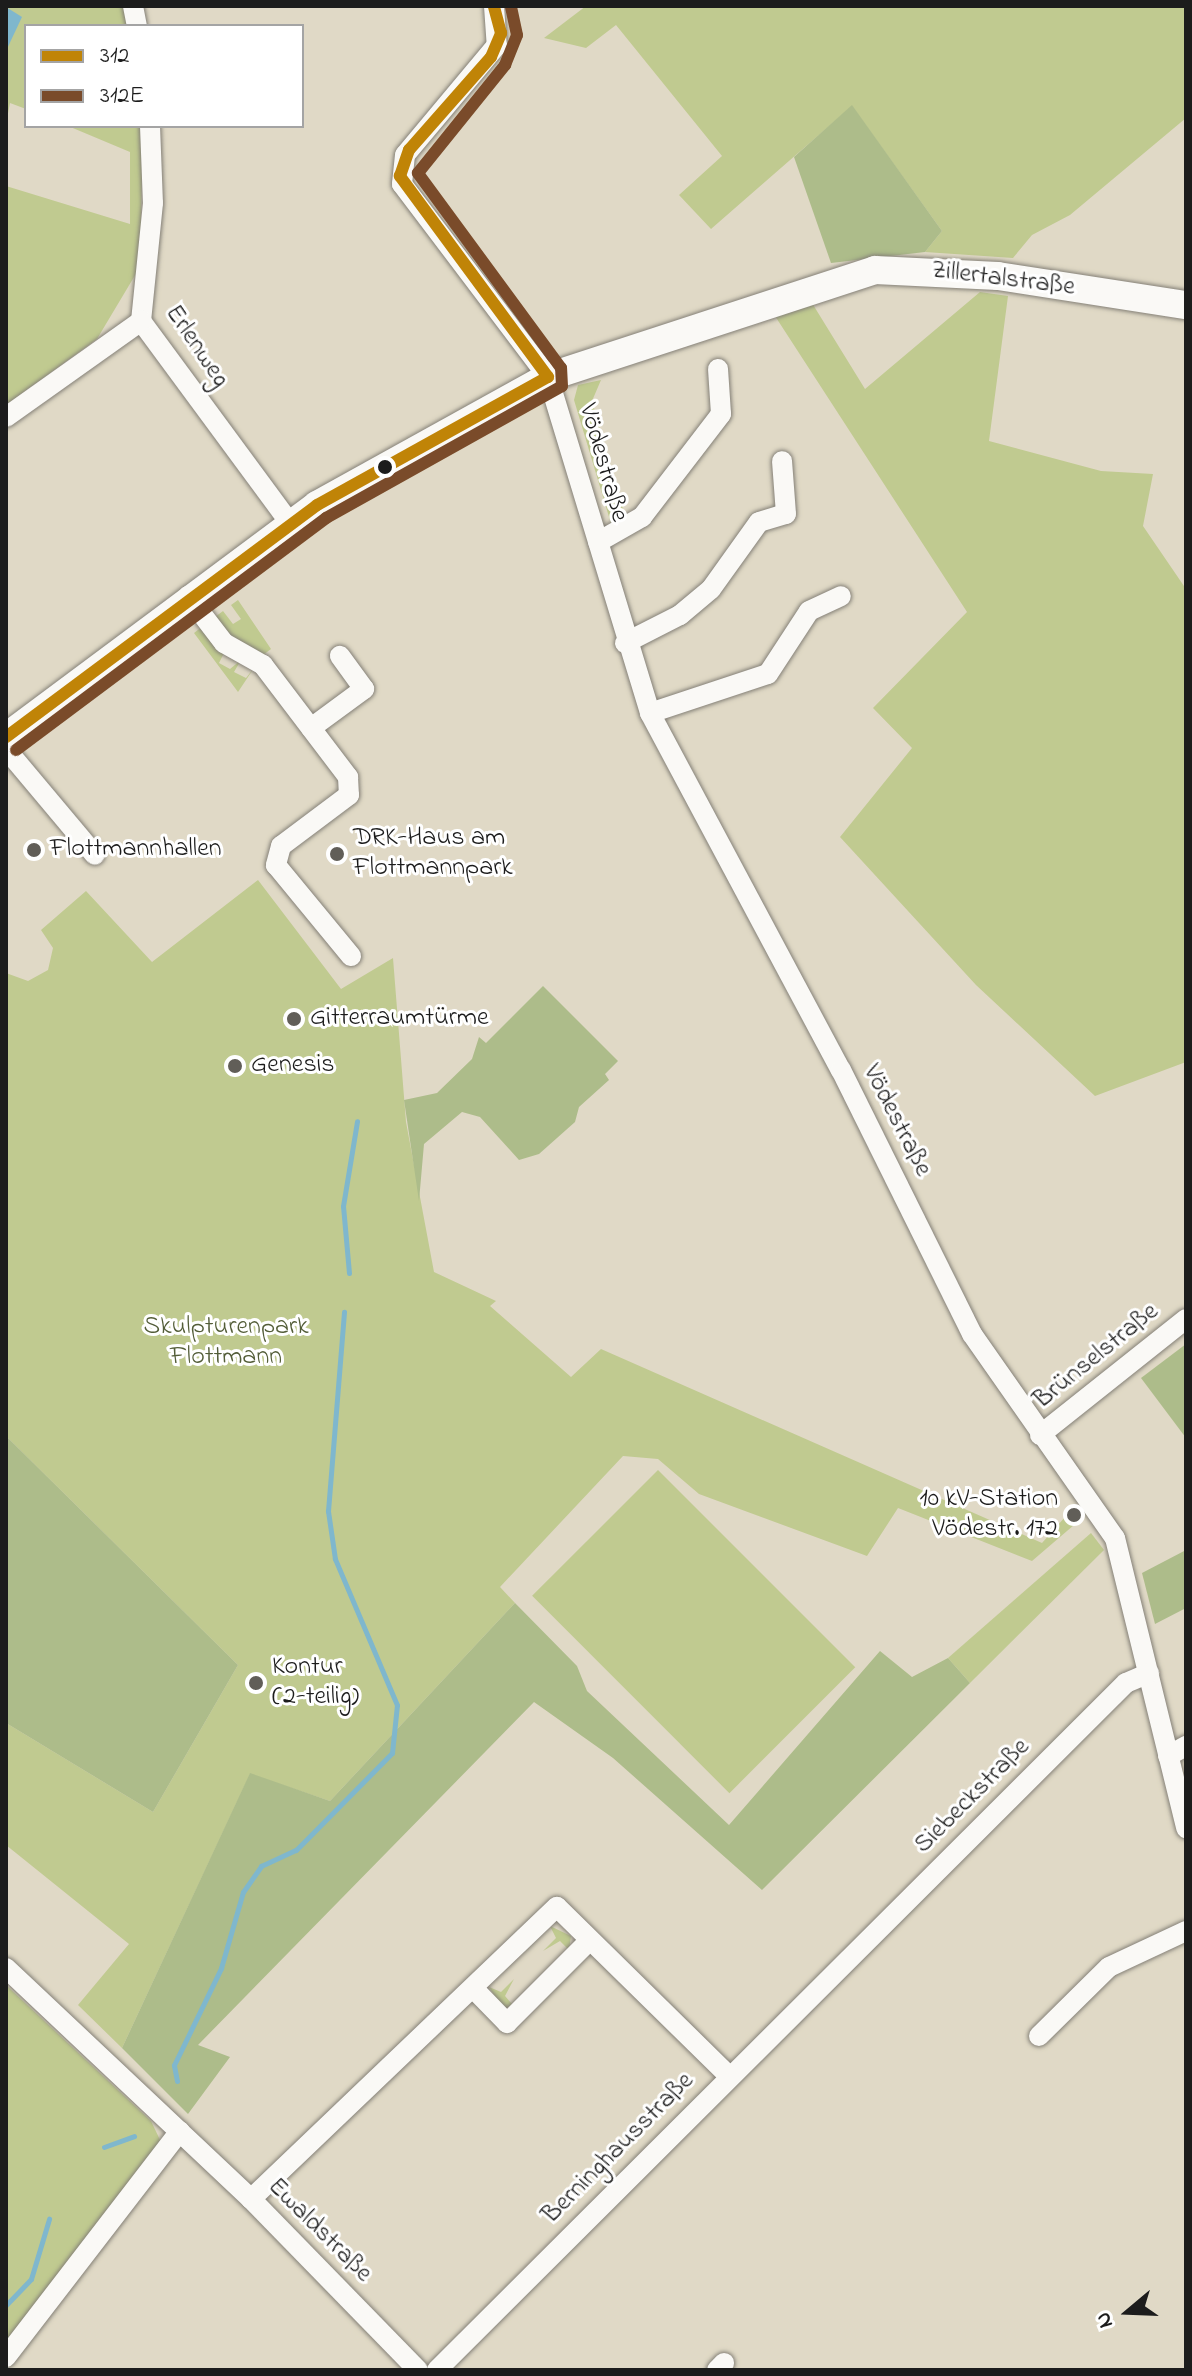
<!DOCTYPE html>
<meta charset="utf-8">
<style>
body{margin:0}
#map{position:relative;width:1192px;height:2376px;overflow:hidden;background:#e0d9c6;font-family:"Indie Flower",sans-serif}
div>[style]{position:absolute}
.green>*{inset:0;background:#c0ca90;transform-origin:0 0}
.forest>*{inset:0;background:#adbc8a}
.water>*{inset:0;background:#7fb7cd}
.stream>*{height:5px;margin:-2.5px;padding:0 2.5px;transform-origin:2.5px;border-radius:2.5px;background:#7fb7cd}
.roads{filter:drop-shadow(0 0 2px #848077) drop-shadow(0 0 2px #848077)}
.street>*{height:20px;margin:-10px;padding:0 10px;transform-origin:10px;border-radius:10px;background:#faf9f6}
.secondary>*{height:28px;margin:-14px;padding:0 14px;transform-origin:14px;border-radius:14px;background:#faf9f6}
.bus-1>*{height:12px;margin:-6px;padding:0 6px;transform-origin:6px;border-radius:6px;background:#c08407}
.bus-2>*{height:12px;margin:-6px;padding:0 6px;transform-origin:6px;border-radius:6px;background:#7a4b2a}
.dots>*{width:22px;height:22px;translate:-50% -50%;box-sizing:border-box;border:4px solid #fff;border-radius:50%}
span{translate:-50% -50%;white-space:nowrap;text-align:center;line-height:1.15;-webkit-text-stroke:6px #fff;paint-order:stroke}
.street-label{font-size:26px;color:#1c1c1c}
.poi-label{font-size:26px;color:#1c1c1c}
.left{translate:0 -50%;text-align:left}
.right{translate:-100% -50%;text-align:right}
.park-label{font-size:26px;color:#535d38}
.frame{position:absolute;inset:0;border:8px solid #1c1c1c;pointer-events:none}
.legend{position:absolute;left:24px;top:24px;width:280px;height:104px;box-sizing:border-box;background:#fff;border:2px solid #a4a4a4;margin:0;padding:10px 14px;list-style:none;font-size:24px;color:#1c1c1c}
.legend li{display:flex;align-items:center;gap:16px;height:40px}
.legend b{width:40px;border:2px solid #a4a4a4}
.north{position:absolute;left:1088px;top:2272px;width:80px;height:80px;-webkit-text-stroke:6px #fff;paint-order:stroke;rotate:251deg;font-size:22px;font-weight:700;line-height:32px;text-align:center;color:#1c1c1c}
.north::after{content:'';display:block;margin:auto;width:28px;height:36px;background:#1c1c1c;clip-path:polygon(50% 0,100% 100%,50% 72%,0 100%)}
</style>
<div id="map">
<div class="green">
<div style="clip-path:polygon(6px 6px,127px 6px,130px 26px,26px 26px,26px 109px,10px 103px,6px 124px)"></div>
<div style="clip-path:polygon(586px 6px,1186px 6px,1186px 118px,1070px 215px,1032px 235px,1013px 258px,925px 252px,942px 231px,852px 106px,711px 229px,679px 195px,722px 156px,616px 25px,586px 48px,544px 38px)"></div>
<div style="clip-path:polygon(68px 126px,143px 126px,140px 267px,97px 339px,6px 405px,6px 186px,130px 224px,130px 152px)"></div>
<div style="clip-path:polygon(980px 292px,1008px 296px,989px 441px,1101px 471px,1153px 474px,1143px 526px,1186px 589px,1186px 1062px,1095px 1096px,976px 985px,840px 837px,912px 748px,873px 708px,967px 612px,775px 316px,812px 303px,865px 389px)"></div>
<div style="clip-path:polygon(601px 380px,592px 401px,625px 516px,612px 527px,574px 400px,578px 385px)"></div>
<div style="clip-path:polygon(238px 600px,271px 649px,263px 655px,233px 638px,215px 617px,223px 611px,233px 624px,241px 619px,231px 605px)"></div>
<div style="clip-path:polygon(203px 626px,225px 651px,219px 663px,230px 669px,241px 660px,234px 672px,246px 678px,254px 668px,238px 692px,194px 633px)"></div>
<div style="clip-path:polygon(258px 880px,341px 989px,393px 958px,406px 1122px,434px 1272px,496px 1301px,490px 1306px,571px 1377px,601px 1349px,1042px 1543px,1073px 1508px,1081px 1519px,1032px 1561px,898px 1508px,867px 1556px,699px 1494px,658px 1459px,623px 1456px,500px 1587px,515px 1603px,330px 1801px,250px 1774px,122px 2048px,78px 2005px,129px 1944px,6px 1845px,6px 1723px,153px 1812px,238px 1665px,6px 1436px,6px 973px,28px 981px,48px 970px,53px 948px,41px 930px,86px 891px,152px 962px)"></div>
<div style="left:658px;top:1470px;width:279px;height:178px;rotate:45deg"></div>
<div style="clip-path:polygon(1091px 1533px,1104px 1550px,970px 1683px,948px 1658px)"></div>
<div style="clip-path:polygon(550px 1926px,571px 1936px,569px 1950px,560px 1941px,543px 1951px,556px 1938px)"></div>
<div style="clip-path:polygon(514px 1979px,505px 1996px,513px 2005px,503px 2009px,489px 1987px,501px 1992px)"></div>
<div style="clip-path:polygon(6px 1985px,151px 2121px,161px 2142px,6px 2349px)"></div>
</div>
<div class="forest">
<div style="clip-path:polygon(852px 105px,942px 231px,925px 252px,831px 263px,794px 157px)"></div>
<div style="clip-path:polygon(543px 986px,618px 1061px,605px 1074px,609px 1080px,579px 1107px,575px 1122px,539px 1154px,519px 1160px,480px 1117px,462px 1112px,424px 1144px,419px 1201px,404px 1100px,437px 1093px,472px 1059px,479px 1037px,486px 1043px)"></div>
<div style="clip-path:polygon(1186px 1344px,1186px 1438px,1141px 1378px)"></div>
<div style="clip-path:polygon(6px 1436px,238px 1665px,153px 1812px,6px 1723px)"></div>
<div style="clip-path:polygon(1186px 1550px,1186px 1608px,1155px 1624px,1142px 1573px)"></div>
<div style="clip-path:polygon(515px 1603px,577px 1666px,587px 1691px,729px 1825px,880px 1651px,912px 1677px,948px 1658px,970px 1683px,762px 1890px,613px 1758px,534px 1702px,198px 2045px,230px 2057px,188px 2114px,122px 2048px,250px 1773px,330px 1801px)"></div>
</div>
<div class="water">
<div style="clip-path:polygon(6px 7px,22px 17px,6px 51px)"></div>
</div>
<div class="stream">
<div style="left:349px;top:1273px;width:67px;rotate:-95.1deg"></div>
<div style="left:343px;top:1206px;width:86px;rotate:-80.6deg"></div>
<div style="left:177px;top:2081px;width:16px;rotate:-101deg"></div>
<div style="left:174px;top:2065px;width:108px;rotate:-64.1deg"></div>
<div style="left:221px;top:1968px;width:79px;rotate:-73.9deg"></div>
<div style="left:243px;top:1892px;width:32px;rotate:-55deg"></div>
<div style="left:261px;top:1866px;width:38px;rotate:-25deg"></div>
<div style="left:296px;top:1850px;width:136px;rotate:-45.3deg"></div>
<div style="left:392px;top:1753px;width:48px;rotate:-84.1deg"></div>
<div style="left:397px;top:1705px;width:159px;rotate:-113deg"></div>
<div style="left:335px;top:1559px;width:49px;rotate:-98.3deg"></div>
<div style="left:328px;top:1511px;width:200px;rotate:-85.4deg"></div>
<div style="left:104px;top:2147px;width:32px;rotate:-20deg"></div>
<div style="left:6px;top:2305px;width:36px;rotate:-46deg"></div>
<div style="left:31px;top:2279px;width:63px;rotate:-73.3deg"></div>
</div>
<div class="roads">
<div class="street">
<div style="left:133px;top:6px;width:20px;rotate:79deg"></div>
<div style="left:494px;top:6px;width:39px;rotate:86deg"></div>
<div style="left:497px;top:45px;width:143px;rotate:129.9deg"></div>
<div style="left:405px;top:155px;width:29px;rotate:96deg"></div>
<div style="left:402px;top:184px;width:242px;rotate:52.9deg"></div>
<div style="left:548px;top:377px;width:351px;rotate:73.1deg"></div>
<div style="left:650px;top:713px;width:405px;rotate:61.9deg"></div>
<div style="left:841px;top:1070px;width:295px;rotate:63.6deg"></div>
<div style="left:972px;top:1334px;width:249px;rotate:55deg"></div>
<div style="left:1115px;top:1538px;width:299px;rotate:76.2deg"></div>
<div style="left:150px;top:126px;width:77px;rotate:87.8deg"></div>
<div style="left:153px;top:203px;width:119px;rotate:95.8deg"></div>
<div style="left:141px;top:321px;width:251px;rotate:53.6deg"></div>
<div style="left:6px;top:417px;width:166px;rotate:-35.4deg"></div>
<div style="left:598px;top:542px;width:51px;rotate:-29.6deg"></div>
<div style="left:642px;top:517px;width:130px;rotate:-52.5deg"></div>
<div style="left:721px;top:414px;width:45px;rotate:-93.8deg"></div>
<div style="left:188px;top:596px;width:59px;rotate:52.5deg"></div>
<div style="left:224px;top:643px;width:45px;rotate:29.4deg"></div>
<div style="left:263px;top:665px;width:141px;rotate:52.8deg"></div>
<div style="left:348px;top:777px;width:18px;rotate:87deg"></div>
<div style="left:349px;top:795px;width:85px;rotate:143.1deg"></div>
<div style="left:281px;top:846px;width:20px;rotate:105deg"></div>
<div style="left:276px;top:865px;width:118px;rotate:50.5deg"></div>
<div style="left:625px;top:643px;width:62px;rotate:-27deg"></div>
<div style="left:680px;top:615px;width:40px;rotate:-40deg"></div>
<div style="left:711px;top:589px;width:82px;rotate:-54.4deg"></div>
<div style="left:759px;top:522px;width:28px;rotate:-17deg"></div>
<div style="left:786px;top:514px;width:53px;rotate:-94.3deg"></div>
<div style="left:650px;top:713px;width:124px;rotate:-18.3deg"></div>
<div style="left:768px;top:674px;width:75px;rotate:-56.9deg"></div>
<div style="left:809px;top:611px;width:35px;rotate:-25deg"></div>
<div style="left:311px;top:728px;width:66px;rotate:-36.3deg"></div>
<div style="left:364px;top:689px;width:41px;rotate:-126deg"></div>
<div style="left:6px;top:749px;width:138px;rotate:50deg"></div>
<div style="left:1040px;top:1435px;width:186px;rotate:-38.5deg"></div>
<div style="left:1168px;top:1756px;width:21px;rotate:-29deg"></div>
<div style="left:6px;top:1968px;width:337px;rotate:43.3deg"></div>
<div style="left:251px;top:2199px;width:239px;rotate:45.7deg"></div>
<div style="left:473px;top:1988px;width:49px;rotate:45.8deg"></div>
<div style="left:507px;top:2023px;width:117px;rotate:-45deg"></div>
<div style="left:1039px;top:2036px;width:98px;rotate:-44.6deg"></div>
<div style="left:1109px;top:1967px;width:85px;rotate:-25.1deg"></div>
<div style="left:251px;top:2199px;width:423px;rotate:-43.7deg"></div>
<div style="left:557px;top:1907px;width:241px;rotate:44.5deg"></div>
<div style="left:6px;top:2357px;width:285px;rotate:-52.4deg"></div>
<div style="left:437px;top:2370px;width:973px;rotate:-44.92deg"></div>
<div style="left:1126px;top:1683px;width:25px;rotate:-23deg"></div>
<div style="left:717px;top:2370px;width:10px;rotate:-45deg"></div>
</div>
<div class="secondary">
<div style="left:6px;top:737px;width:388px;rotate:-36.7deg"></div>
<div style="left:317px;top:505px;width:264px;rotate:-29deg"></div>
<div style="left:548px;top:377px;width:344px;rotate:-18.1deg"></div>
<div style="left:875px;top:270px;width:123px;rotate:2.8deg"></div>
<div style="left:998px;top:276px;width:190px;rotate:8.8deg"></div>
</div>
</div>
<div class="bus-1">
<div style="left:6px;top:737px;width:388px;rotate:-36.7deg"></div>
<div style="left:317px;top:505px;width:264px;rotate:-29deg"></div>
<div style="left:548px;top:377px;width:250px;rotate:-126.4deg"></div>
<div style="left:400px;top:176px;width:28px;rotate:-71deg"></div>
<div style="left:409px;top:150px;width:124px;rotate:-48.6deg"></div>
<div style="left:491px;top:57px;width:26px;rotate:-67deg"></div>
<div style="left:501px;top:33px;width:28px;rotate:-105deg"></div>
</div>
<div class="bus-2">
<div style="left:16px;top:750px;width:387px;rotate:-36.8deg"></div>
<div style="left:326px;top:518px;width:270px;rotate:-29.2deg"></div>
<div style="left:562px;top:386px;width:18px;rotate:-93deg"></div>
<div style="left:561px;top:368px;width:242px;rotate:-126.3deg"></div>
<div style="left:418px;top:173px;width:139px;rotate:-51.1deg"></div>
<div style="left:505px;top:65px;width:32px;rotate:-68deg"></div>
<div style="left:517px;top:35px;width:30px;rotate:-102deg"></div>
</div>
<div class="dots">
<div style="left:385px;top:467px;background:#1c1c1c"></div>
<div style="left:34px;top:850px;background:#615e58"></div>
<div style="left:337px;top:854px;background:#615e58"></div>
<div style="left:294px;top:1019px;background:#615e58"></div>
<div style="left:235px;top:1066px;background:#615e58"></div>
<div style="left:1074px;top:1515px;background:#615e58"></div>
<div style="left:256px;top:1683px;background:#615e58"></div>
</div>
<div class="street-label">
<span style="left:1003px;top:280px;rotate:7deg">Zillertalstraße</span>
<span style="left:196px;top:347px;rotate:56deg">Erlenweg</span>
<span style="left:602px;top:463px;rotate:74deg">Vödestraße</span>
<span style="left:896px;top:1121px;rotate:63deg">Vödestraße</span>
<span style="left:1097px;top:1357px;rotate:-39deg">Brünselstraße</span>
<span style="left:973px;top:1797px;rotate:-45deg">Siebeckstraße</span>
<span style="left:619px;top:2149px;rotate:-45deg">Berninghausstraße</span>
<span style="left:319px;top:2231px;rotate:45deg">Ewaldstraße</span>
</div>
<div class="poi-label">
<span class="left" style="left:353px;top:854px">DRK-Haus am<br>Flottmannpark</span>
<span class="left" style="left:50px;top:850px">Flottmannhallen</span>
<span class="left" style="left:310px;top:1019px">Gitterraumtürme</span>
<span class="left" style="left:251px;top:1066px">Genesis</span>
<span class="right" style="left:1058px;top:1515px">10 kV-Station<br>Vödestr. 172</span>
<span class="left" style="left:272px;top:1683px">Kontur<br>(2-teilig)</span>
</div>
<div class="park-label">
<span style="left:226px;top:1343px">Skulpturenpark<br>Flottmann</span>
</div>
<div class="frame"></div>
<ul class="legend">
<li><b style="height:10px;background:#c08407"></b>312</li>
<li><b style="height:10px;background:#7a4b2a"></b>312E</li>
</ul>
<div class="north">N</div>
</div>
